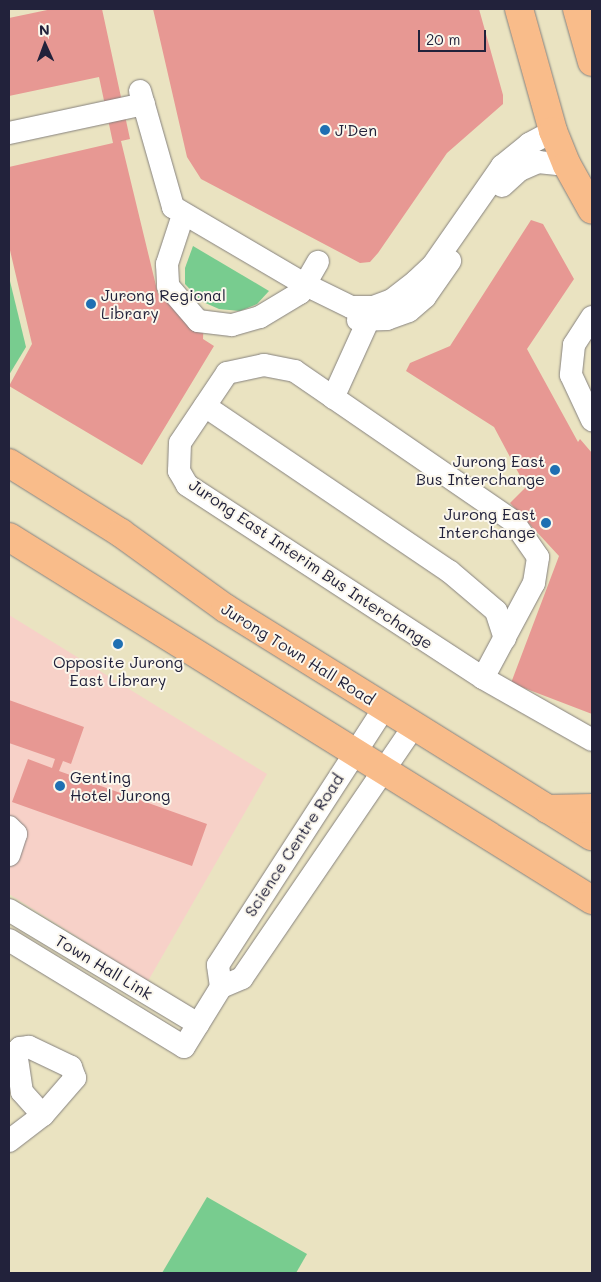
<!DOCTYPE html>
<style>
body{margin:0}
#map{position:relative;width:601px;height:1282px;overflow:hidden;background:#eae3c1;font-family:Mali,sans-serif}
div>[style]{position:absolute}
.built>*{inset:0;background:#f7d1c8}
.green>*{inset:0;background:#78cc8f}
.building>*{inset:0;background:#e79893}
.roads{filter:drop-shadow(0 0 1px #86827e) drop-shadow(0 0 1px #86827e)}
.minor>*{height:22px;margin:-11px;padding:0 11px;transform-origin:11px;border-radius:11px;background:#fff}
.major>*{height:28px;margin:-14px;padding:0 14px;transform-origin:14px;border-radius:14px;background:#f9bc8a}
.dots>*{width:14px;height:14px;translate:-50% -50%;box-sizing:border-box;border:2px solid #fbf7ec;border-radius:50%}
span{translate:-50% -50%;white-space:nowrap;text-align:center;line-height:1.15;-webkit-text-stroke:4px #fbf7ec;paint-order:stroke}
.poi-label{font-size:16px;color:#22223b}
.left{translate:0 -50%;text-align:left}
.right{translate:-100% -50%;text-align:right}
.street-label{font-size:16px;color:#22223b}
.frame{position:absolute;inset:0;border:10px solid #22223b;pointer-events:none}
.north{position:absolute;left:20px;top:20px;width:50px;height:50px;-webkit-text-stroke:4px #fbf7ec;paint-order:stroke;rotate:358deg;font-size:14px;font-weight:700;line-height:20px;text-align:center;color:#22223b}
.north::after{content:'';display:block;margin:auto;width:18px;height:22px;background:#22223b;clip-path:polygon(50% 0,100% 100%,50% 72%,0 100%)}
.scale{position:absolute;left:418px;top:30px;width:68px;height:22px;box-sizing:border-box;border:2px solid #22223b;border-top:0;padding-left:6px;font-size:15px;line-height:18px;white-space:nowrap;color:#22223b;-webkit-text-stroke:4px #fbf7ec;paint-order:stroke}
</style>
<div id="map">
<div class="built">
<div style="clip-path:polygon(9px 615px,267px 774px,148px 981px,9px 894px)"></div>
</div>
<div class="green">
<div style="clip-path:polygon(193px 246px,269px 291px,257px 304px,240px 311px,219px 309px,201px 301px,185px 284px,185px 268px)"></div>
<div style="clip-path:polygon(9px 277px,26px 347px,9px 375px)"></div>
<div style="clip-path:polygon(207px 1197px,307px 1254px,296px 1273px,162px 1273px)"></div>
</div>
<div class="building">
<div style="clip-path:polygon(52px 9px,102px 9px,130px 139px,121px 141px,158px 294px,178px 293px,204px 315px,203px 339px,214px 346px,142px 465px,9px 386px,32px 344px,9px 246px,9px 167px,113px 143px,99px 77px,9px 96px,9px 18px)"></div>
<div style="clip-path:polygon(153px 9px,479px 9px,503px 95px,503px 104px,447px 153px,378px 253px,370px 262px,360px 263px,201px 179px,187px 157px)"></div>
<div style="clip-path:polygon(531px 220px,543px 224px,574px 279px,527px 349px,578px 442px,580px 439px,592px 453px,592px 714px,511px 683px,559px 556px,510px 503px,526px 487px,494px 427px,406px 371px,410px 363px,450px 346px)"></div>
<div style="clip-path:polygon(9px 700px,84px 727px,71px 764px,63px 761px,59px 771px,207px 824px,192px 866px,12px 802px,28px 759px,52px 768px,55px 759px,9px 743px)"></div>
</div>
<div class="roads">
<div class="minor">
<div style="left:140px;top:91px;width:121px;rotate:74.1deg"></div>
<div style="left:173px;top:207px;width:154px;rotate:30.4deg"></div>
<div style="left:306px;top:285px;width:50px;rotate:26.1deg"></div>
<div style="left:351px;top:307px;width:22px"></div>
<div style="left:373px;top:307px;width:20px;rotate:-20deg"></div>
<div style="left:392px;top:300px;width:31px;rotate:-38deg"></div>
<div style="left:416px;top:281px;width:23px;rotate:-43deg"></div>
<div style="left:433px;top:265px;width:121px;rotate:-55.1deg"></div>
<div style="left:502px;top:166px;width:35px;rotate:-39deg"></div>
<div style="left:529px;top:144px;width:27px;rotate:-28deg"></div>
<div style="left:9px;top:133px;width:138px;rotate:-12.1deg"></div>
<div style="left:502px;top:186px;width:24px;rotate:-42deg"></div>
<div style="left:520px;top:170px;width:20px;rotate:-24deg"></div>
<div style="left:538px;top:162px;width:29px;rotate:6deg"></div>
<div style="left:183px;top:215px;width:52px;rotate:108.1deg"></div>
<div style="left:167px;top:264px;width:22px;rotate:87deg"></div>
<div style="left:168px;top:286px;width:46px;rotate:49.4deg"></div>
<div style="left:198px;top:321px;width:34px;rotate:7deg"></div>
<div style="left:232px;top:325px;width:29px;rotate:-16deg"></div>
<div style="left:260px;top:317px;width:47px;rotate:-31deg"></div>
<div style="left:300px;top:293px;width:36px;rotate:-60deg"></div>
<div style="left:592px;top:317px;width:33px;rotate:123deg"></div>
<div style="left:574px;top:345px;width:30px;rotate:96deg"></div>
<div style="left:571px;top:375px;width:50px;rotate:65deg"></div>
<div style="left:358px;top:320px;width:29px;rotate:-2deg"></div>
<div style="left:387px;top:319px;width:23px;rotate:-20deg"></div>
<div style="left:409px;top:311px;width:21px;rotate:-41deg"></div>
<div style="left:425px;top:297px;width:44px;rotate:-55.2deg"></div>
<div style="left:333px;top:398px;width:85px;rotate:-65.6deg"></div>
<div style="left:368px;top:321px;width:13px;rotate:-103deg"></div>
<div style="left:205px;top:406px;width:295px;rotate:34.1deg"></div>
<div style="left:449px;top:571px;width:62px;rotate:40.4deg"></div>
<div style="left:496px;top:611px;width:29px;rotate:72deg"></div>
<div style="left:483px;top:678px;width:108px;rotate:-61.8deg"></div>
<div style="left:534px;top:583px;width:26px;rotate:-81deg"></div>
<div style="left:538px;top:557px;width:44px;rotate:-124.8deg"></div>
<div style="left:513px;top:521px;width:265px;rotate:-145.5deg"></div>
<div style="left:295px;top:371px;width:32px;rotate:-169deg"></div>
<div style="left:264px;top:365px;width:38px;rotate:168deg"></div>
<div style="left:227px;top:373px;width:84px;rotate:123.9deg"></div>
<div style="left:180px;top:443px;width:28px;rotate:92deg"></div>
<div style="left:179px;top:471px;width:16px;rotate:60deg"></div>
<div style="left:187px;top:485px;width:353px;rotate:33.1deg"></div>
<div style="left:483px;top:678px;width:125px;rotate:29.6deg"></div>
<div style="left:9px;top:827px;width:10px;rotate:45deg"></div>
<div style="left:16px;top:834px;width:22px;rotate:108deg"></div>
<div style="left:9px;top:910px;width:221px;rotate:31.1deg"></div>
<div style="left:9px;top:940px;width:205px;rotate:31.4deg"></div>
<div style="left:184px;top:1047px;width:70px;rotate:-58.3deg"></div>
<div style="left:221px;top:987px;width:22px;rotate:-98deg"></div>
<div style="left:218px;top:965px;width:306px;rotate:-57.1deg"></div>
<div style="left:221px;top:987px;width:23px;rotate:-23deg"></div>
<div style="left:242px;top:978px;width:304px;rotate:-55.7deg"></div>
<div style="left:9px;top:1141px;width:43px;rotate:-37.4deg"></div>
<div style="left:43px;top:1115px;width:49px;rotate:-49.1deg"></div>
<div style="left:75px;top:1078px;width:12px;rotate:-110deg"></div>
<div style="left:71px;top:1067px;width:47px;rotate:-154.5deg"></div>
<div style="left:29px;top:1047px;width:9px;rotate:174deg"></div>
<div style="left:20px;top:1048px;width:6px;rotate:135deg"></div>
<div style="left:16px;top:1052px;width:40px;rotate:81.5deg"></div>
<div style="left:22px;top:1092px;width:31px;rotate:48deg"></div>
</div>
<div class="major">
<div style="left:519px;top:9px;width:127px;rotate:74.4deg"></div>
<div style="left:553px;top:131px;width:37px;rotate:68deg"></div>
<div style="left:567px;top:165px;width:51px;rotate:60.9deg"></div>
<div style="left:577px;top:9px;width:55px;rotate:74.2deg"></div>
<div style="left:9px;top:463px;width:132px;rotate:32deg"></div>
<div style="left:121px;top:533px;width:128px;rotate:35.8deg"></div>
<div style="left:225px;top:608px;width:432px;rotate:31.9deg"></div>
<div style="left:9px;top:537px;width:687px;rotate:31.91deg"></div>
<div style="left:547px;top:809px;width:45px;rotate:-1.3deg"></div>
</div>
</div>
<div class="dots">
<div style="left:325px;top:130px;background:#1f6fb2"></div>
<div style="left:91px;top:304px;background:#1f6fb2"></div>
<div style="left:555px;top:470px;background:#1f6fb2"></div>
<div style="left:546px;top:523px;background:#1f6fb2"></div>
<div style="left:118px;top:644px;background:#1f6fb2"></div>
<div style="left:60px;top:786px;background:#1f6fb2"></div>
</div>
<div class="poi-label">
<span class="left" style="left:335px;top:130px">J'Den</span>
<span class="left" style="left:101px;top:304px">Jurong Regional<br>Library</span>
<span class="right" style="left:545px;top:470px">Jurong East<br>Bus Interchange</span>
<span class="right" style="left:536px;top:523px">Jurong East<br>Interchange</span>
<span style="left:118px;top:671px">Opposite Jurong<br>East Library</span>
<span class="left" style="left:70px;top:786px">Genting<br>Hotel Jurong</span>
</div>
<div class="street-label">
<span style="left:311px;top:564px;rotate:34deg">Jurong East Interim Bus Interchange</span>
<span style="left:298px;top:654px;rotate:32deg">Jurong Town Hall Road</span>
<span style="left:294px;top:845px;rotate:-57deg">Science Centre Road</span>
<span style="left:104px;top:967px;rotate:31deg">Town Hall Link</span>
</div>
<div class="frame"></div>
<div class="north">N</div>
<div class="scale">20 m</div>
</div>
